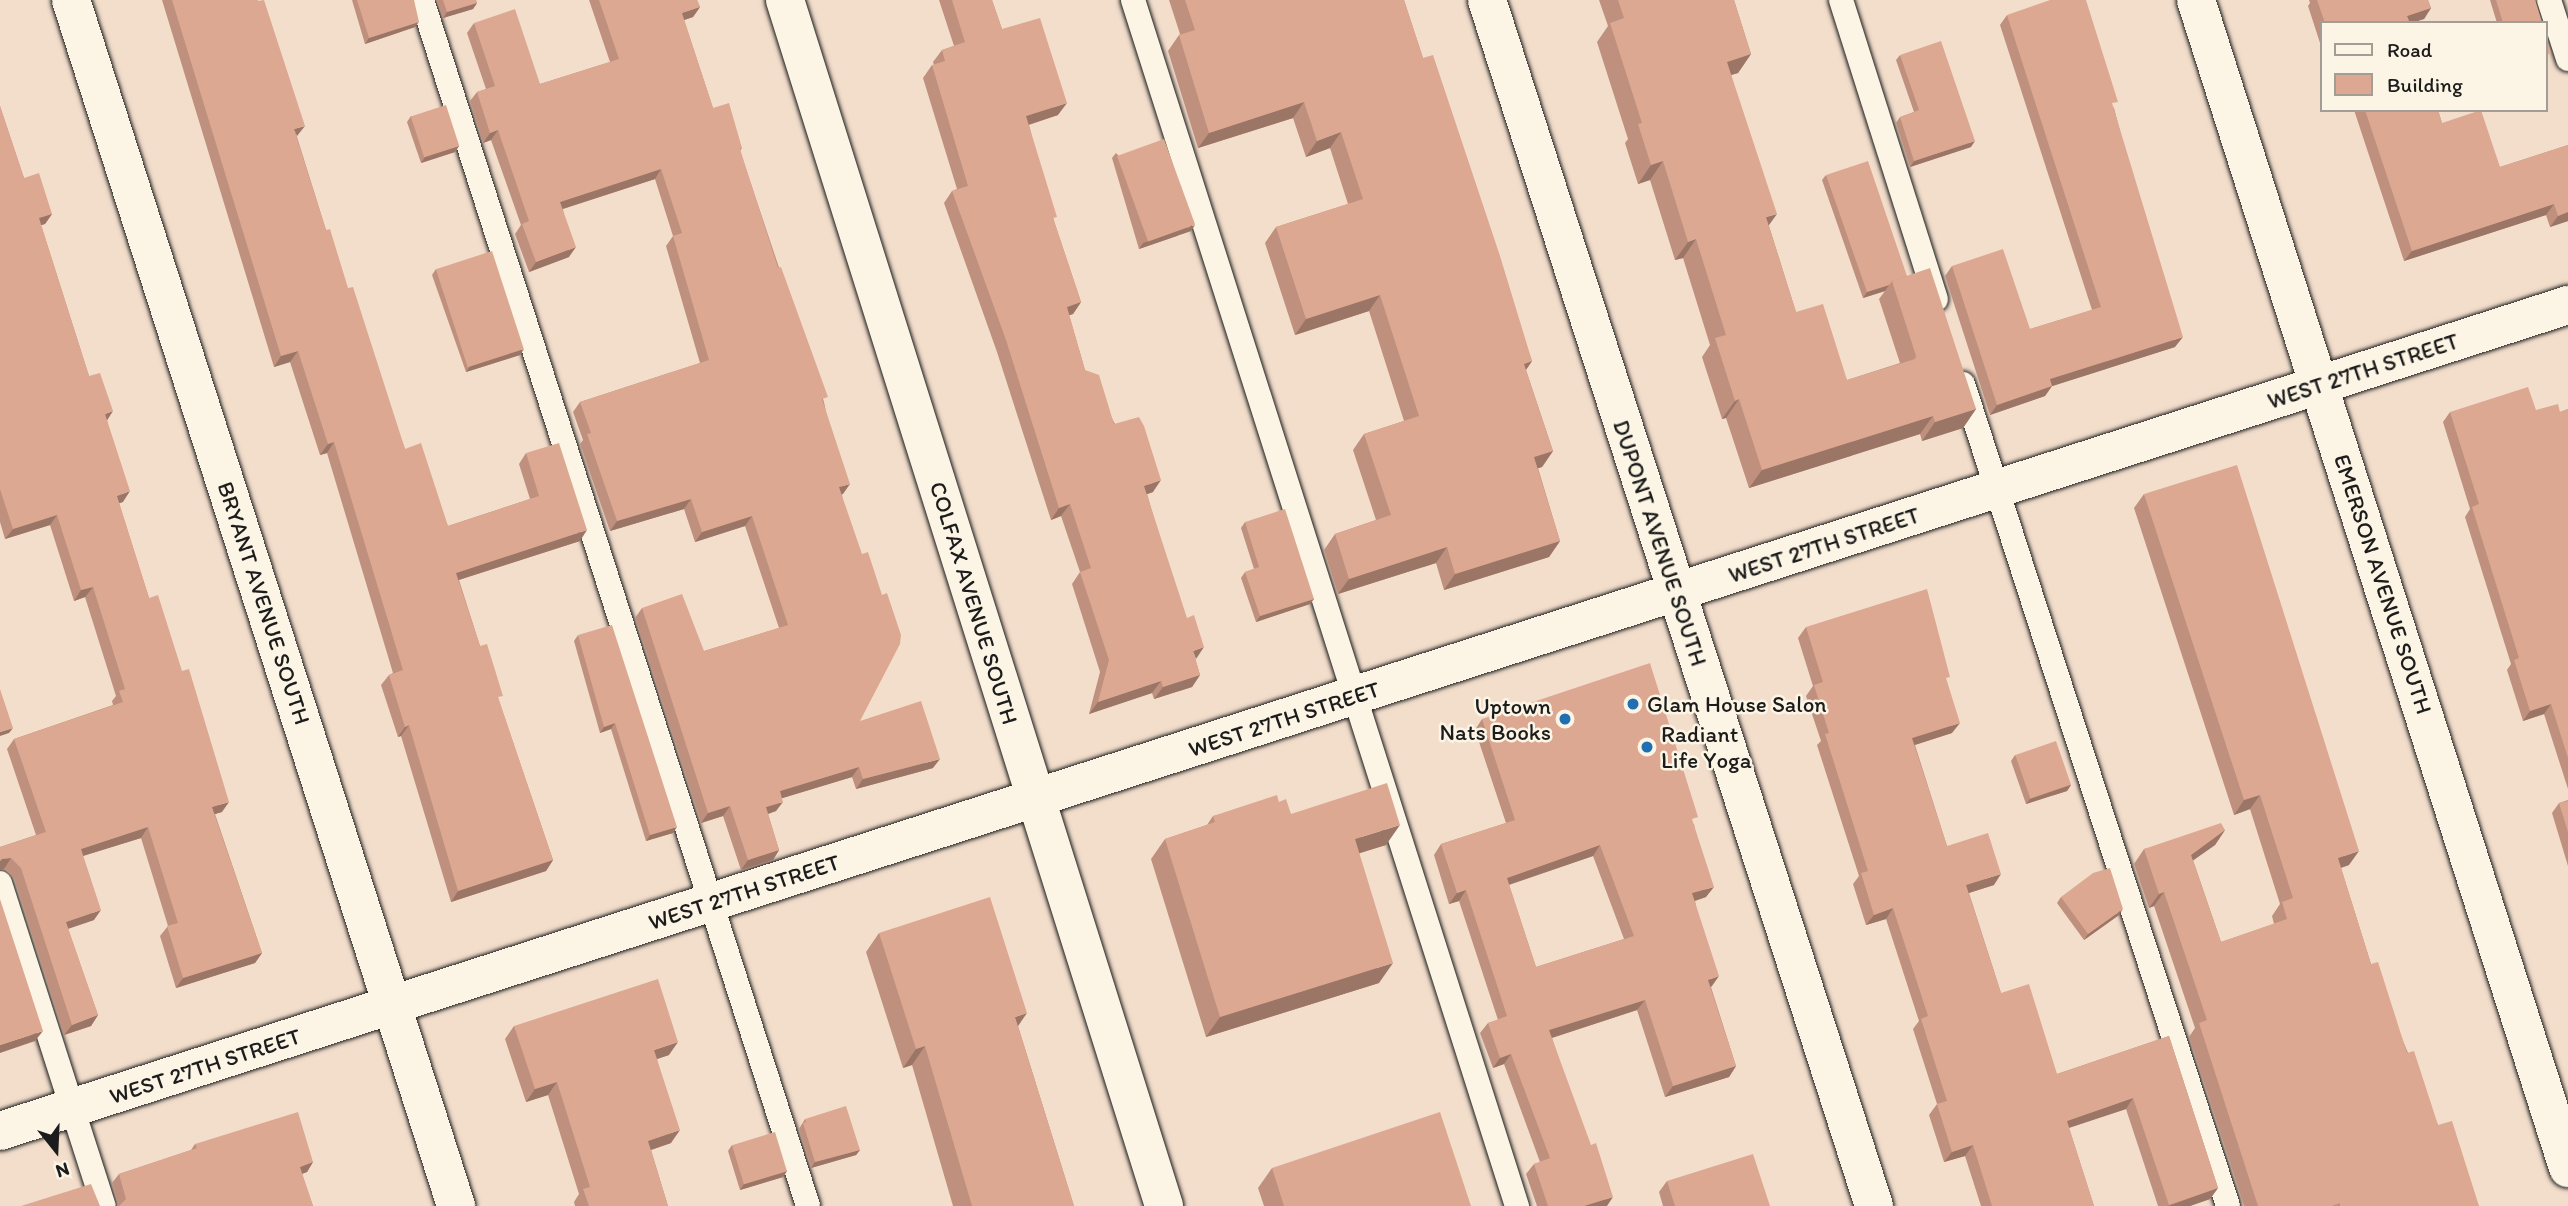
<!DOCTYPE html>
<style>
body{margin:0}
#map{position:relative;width:2568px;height:1206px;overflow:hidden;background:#f3decc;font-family:Itim,sans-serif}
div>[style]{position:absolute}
.roads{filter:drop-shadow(0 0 2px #1c1c1c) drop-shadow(0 0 2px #1c1c1c)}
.lane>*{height:24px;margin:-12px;padding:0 12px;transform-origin:12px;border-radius:12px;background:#fcf5e5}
.street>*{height:38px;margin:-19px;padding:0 19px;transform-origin:19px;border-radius:19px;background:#fcf5e5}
.secondary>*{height:38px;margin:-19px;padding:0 19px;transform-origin:19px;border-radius:19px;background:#fcf5e5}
.wall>*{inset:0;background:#be907d}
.shaded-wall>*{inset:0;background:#9b7666}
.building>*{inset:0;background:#dda891;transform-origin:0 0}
.dots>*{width:19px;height:19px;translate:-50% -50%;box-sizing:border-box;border:4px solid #fcf5e5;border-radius:50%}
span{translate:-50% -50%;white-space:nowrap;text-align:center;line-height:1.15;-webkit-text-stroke:5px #fcf5e5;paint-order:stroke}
.street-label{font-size:23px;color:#1c1c1c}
.poi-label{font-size:23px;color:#1c1c1c}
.left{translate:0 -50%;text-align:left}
.right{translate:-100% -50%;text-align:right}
.legend{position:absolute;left:2320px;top:21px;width:228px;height:91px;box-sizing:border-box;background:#fcf5e5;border:2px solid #a29e95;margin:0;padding:9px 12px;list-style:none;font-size:21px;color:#1c1c1c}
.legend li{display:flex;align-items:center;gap:14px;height:35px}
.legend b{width:35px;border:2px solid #a29e95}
.north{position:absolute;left:21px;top:1115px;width:70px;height:70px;-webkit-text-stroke:5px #fcf5e5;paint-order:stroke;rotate:162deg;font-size:19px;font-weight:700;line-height:28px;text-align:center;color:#1c1c1c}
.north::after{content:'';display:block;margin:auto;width:24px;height:32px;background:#1c1c1c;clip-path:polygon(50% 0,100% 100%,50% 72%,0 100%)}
</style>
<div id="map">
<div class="roads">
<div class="lane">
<div style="left:422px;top:0;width:1266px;rotate:72.25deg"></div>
<div style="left:1133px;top:0;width:1266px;rotate:72.34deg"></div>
<div style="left:1841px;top:0;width:314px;rotate:72.4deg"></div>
<div style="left:2549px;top:0;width:62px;rotate:72.1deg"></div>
<div style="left:1963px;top:384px;width:864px;rotate:72.13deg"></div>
<div style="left:0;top:883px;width:339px;rotate:72.2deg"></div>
</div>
<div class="street">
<div style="left:71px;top:0;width:1266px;rotate:72.29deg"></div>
<div style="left:785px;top:0;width:1264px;rotate:72.55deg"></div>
<div style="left:2196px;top:0;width:1226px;rotate:72.33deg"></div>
<div style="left:0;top:1131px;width:2698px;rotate:-17.83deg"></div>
</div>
<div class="secondary">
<div style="left:1487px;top:0;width:1267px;rotate:72.21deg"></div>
</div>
</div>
<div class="wall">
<div style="clip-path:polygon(162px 0,258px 0,297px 137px,326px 230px,405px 449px,448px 526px,530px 499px,519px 464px,526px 453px,580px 541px,459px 580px,480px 646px,499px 701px,553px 860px,546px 871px,451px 902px,401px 736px,398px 737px,381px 685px,389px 675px,393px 673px,327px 453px,320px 455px,290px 362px,274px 367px)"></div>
<div style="clip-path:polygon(352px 0,414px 0,415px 27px,365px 44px)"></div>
<div style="clip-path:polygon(436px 0,476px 0,477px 3px,473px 9px,443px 18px)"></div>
<div style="clip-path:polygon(589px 0,697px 0,700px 7px,693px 17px,684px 20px,713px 108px,742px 148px,740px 151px,824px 402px,843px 494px,842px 494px,860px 721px,933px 768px,856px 789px,852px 777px,782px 798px,776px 811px,768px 814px,779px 850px,773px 860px,741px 870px,723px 816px,701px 823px,635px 618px,642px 608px,704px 651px,779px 628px,745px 526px,695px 542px,684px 509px,610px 531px,580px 444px,583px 440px,573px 412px,580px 402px,700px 363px,666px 246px,673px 236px,655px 179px,563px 209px,569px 257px,529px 272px,515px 234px,521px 225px,491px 140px,483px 143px,470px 101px,477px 92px,486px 89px,467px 33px,474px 23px,540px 84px,610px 62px)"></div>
<div style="clip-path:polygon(939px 0,992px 0,1002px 29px,1058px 115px,1029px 125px,1054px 221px,1081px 302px,1073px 314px,1069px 315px,1085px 370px,1153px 492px,1147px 494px,1200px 675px,1192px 687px,1154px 699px,1152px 693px,1089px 714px,1100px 672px,1072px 584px,1080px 572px,1061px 516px,1051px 520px,997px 352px,944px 203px,952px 191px,957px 189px,923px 78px,932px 65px,934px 65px,933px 62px,942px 50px,954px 46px)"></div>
<div style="clip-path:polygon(1169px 0,1404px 0,1423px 58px,1532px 361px,1526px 370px,1553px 451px,1542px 467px,1538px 468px,1560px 541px,1549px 557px,1444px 590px,1436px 563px,1338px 594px,1324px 550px,1335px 534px,1376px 520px,1353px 450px,1364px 434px,1404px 421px,1369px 311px,1295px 335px,1265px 243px,1276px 227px,1348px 204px,1330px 148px,1306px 157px,1293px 118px,1198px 148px,1168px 51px,1179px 35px,1180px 34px)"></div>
<div style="clip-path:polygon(1599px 0,1734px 0,1751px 54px,1738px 73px,1731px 75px,1769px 226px,1796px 312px,1847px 380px,1900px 363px,1879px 299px,1885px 291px,1863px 298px,1822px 180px,1826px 175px,1907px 276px,1976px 409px,1963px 428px,1922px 441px,1920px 434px,1749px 488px,1726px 418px,1722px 419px,1702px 357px,1710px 345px,1683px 258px,1675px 260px,1650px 180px,1638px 184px,1625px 143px,1628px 139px,1597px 42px,1608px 26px)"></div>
<div style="clip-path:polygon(2309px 0,2428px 0,2431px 8px,2424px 19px,2411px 23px,2321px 23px,2321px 46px,2308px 6px,2310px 3px)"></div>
<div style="clip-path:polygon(2490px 0,2535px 0,2542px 23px,2497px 23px)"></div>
<div style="clip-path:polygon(2007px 15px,2114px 108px,2175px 347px,2052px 386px,2045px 396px,1990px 415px,1945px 276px,1952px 266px,2030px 329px,2092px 310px,2000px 25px)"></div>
<div style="clip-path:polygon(1900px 55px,1971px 147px,1910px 167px,1896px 123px,1900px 117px,1914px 112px,1896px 60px)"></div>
<div style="clip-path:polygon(0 106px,24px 178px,52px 214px,45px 224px,41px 225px,89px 376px,107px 420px,123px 502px,119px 503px,149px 598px,222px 812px,215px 814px,262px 953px,255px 963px,176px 988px,160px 936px,168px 926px,141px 838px,83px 856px,94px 920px,68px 929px,98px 1015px,91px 1026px,64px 1035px,14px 878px,4px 869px,0 869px,0 847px,36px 835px,7px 749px,14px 739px,113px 705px,112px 701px,116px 696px,85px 597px,74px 601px,50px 525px,5px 539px,0 522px)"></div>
<div style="clip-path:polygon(2354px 110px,2438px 110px,2442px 123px,2500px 167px,2568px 145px,2568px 221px,2550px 227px,2546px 215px,2404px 261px)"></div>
<div style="clip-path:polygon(411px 116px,459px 146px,455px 152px,421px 163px,407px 122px)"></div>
<div style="clip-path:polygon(1116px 153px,1191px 231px,1139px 249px,1112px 158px)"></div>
<div style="clip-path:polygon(436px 269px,520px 355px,466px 372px,432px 275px)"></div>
<div style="clip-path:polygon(2568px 409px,2568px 789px,2544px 714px,2523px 721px,2507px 670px,2511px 664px,2465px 517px,2470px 509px,2443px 422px,2450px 412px,2536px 410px,2560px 412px)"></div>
<div style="clip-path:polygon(2144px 494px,2349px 865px,2341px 868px,2371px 964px,2438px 1125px,2479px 1206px,2244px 1206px,2189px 1037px,2195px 1028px,2154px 906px,2149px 908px,2134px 864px,2144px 849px,2225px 830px,2215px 845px,2193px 860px,2221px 942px,2274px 924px,2272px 916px,2280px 904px,2250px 809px,2234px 815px,2134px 508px)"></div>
<div style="clip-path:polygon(1245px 522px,1314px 599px,1310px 604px,1256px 622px,1241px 578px,1245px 572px,1254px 569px,1241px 528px)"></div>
<div style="clip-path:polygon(1806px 627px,1947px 682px,1952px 733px,1915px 745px,1947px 846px,1994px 885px,1969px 893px,2001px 993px,2057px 1074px,2169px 1036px,2218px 1188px,2210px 1199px,2190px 1206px,2158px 1206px,2126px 1109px,2069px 1128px,2094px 1206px,1981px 1206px,1965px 1156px,1944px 1162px,1929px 1115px,1937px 1104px,1913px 1029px,1919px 1021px,1886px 919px,1866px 925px,1853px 884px,1859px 876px,1817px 745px,1821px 741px,1806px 696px,1813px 686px,1798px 638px)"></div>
<div style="clip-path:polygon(578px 635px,673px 833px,646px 841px,611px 729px,600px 733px,574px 641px)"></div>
<div style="clip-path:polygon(evenodd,1482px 719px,1694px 824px,1706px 897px,1695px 901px,1712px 986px,1711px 987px,1736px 1066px,1729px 1077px,1665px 1097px,1637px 1010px,1552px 1038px,1607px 1206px,1537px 1206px,1526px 1174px,1534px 1164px,1540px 1162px,1504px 1064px,1493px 1068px,1480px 1033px,1488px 1023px,1498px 1020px,1459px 901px,1449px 904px,1434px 855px,1441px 844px,1506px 823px,1475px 730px,1482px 719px,1593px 856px,1624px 939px,1536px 967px,1509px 885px,1593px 856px)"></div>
<div style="clip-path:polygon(2015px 755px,2071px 785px,2067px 791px,2026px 804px,2011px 761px)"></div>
<div style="clip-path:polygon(2568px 800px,2568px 866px,2552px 813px,2559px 803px)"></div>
<div style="clip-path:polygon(1279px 802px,1291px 814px,1386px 845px,1359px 853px,1379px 983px,1206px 1037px,1151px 859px,1165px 839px,1207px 825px,1213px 816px)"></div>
<div style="clip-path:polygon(2061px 897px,2119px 915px,2084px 940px,2057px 903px)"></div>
<div style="clip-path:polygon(879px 933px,1018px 1026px,1074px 1206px,953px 1206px,912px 1065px,903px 1068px,866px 952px)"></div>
<div style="clip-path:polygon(514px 1026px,669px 1055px,657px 1059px,671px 1143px,651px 1150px,668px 1206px,575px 1206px,574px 1202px,579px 1194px,548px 1095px,526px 1102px,505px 1039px)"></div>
<div style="clip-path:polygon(805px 1119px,860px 1150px,856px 1155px,811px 1168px,799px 1129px)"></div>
<div style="clip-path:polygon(195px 1144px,313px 1162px,307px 1172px,302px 1174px,313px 1206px,118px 1206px,112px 1183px,119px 1174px,191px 1150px)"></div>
<div style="clip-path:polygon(732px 1145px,787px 1171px,783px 1177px,740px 1190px,728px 1151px)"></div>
<div style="clip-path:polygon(1272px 1168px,1471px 1206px,1264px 1206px,1258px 1188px)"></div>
<div style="clip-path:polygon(1667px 1181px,1770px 1206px,1663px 1206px,1659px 1192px)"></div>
</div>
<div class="shaded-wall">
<div style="clip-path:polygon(477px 3px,473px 9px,443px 18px,447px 12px)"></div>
<div style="clip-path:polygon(700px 7px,693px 17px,675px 23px,682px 13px)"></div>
<div style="clip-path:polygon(2431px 8px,2424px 19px,2411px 23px,2402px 23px,2407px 16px)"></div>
<div style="clip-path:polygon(419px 22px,415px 27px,365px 44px,369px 38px)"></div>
<div style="clip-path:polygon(1751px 54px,1738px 73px,1714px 80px,1727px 62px)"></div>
<div style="clip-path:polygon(1304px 102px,1293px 118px,1198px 148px,1209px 133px)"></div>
<div style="clip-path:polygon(1067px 103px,1058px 115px,1018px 128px,1026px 116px)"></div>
<div style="clip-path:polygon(305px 126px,297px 136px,294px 129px)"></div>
<div style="clip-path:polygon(498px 130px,491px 140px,483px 143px,490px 133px)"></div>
<div style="clip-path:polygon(1341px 132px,1330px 148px,1306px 157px,1317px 141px)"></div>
<div style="clip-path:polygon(1975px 141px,1971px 147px,1910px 167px,1914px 161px)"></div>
<div style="clip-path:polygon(459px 146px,455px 152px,421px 163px,425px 157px)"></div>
<div style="clip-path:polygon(1663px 161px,1650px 180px,1638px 184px,1651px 165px)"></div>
<div style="clip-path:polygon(661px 169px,655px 179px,553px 212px,560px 202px)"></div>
<div style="clip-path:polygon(2554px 204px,2546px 215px,2404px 261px,2412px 251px)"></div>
<div style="clip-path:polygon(2568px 212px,2568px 221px,2550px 227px,2558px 216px)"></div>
<div style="clip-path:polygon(52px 214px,45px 224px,32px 228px,39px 218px)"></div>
<div style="clip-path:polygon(1777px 214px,1764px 232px,1766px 217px)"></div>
<div style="clip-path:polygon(1195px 225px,1191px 231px,1139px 249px,1143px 243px)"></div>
<div style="clip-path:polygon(1696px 239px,1683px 258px,1675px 260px,1688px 242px)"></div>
<div style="clip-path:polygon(576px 247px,569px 257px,529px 272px,536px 262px)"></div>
<div style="clip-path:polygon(1889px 285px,1885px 291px,1863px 298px,1867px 292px)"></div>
<div style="clip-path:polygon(1380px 295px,1369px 311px,1295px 335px,1306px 319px)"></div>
<div style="clip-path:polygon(1081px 302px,1073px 314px,1058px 319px,1067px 307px)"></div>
<div style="clip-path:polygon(2183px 337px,2175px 347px,2043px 389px,2050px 379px)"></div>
<div style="clip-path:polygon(524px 349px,520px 355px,466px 372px,470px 366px)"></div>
<div style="clip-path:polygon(298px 351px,290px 362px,274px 367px,281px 356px)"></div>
<div style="clip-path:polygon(1532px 361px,1521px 377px,1524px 364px)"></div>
<div style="clip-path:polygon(2052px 386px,2045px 396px,1990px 415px,1997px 405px)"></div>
<div style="clip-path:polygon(1739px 399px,1726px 418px,1722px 419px,1735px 401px)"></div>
<div style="clip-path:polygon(1976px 409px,1963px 428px,1922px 441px,1935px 422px)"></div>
<div style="clip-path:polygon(113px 411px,106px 422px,105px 414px)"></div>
<div style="clip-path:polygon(1933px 416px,1920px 434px,1749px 488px,1762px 470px)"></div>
<div style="clip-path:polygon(334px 442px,327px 453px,320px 455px,328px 444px)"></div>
<div style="clip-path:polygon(1553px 451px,1542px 467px,1523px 473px,1534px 457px)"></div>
<div style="clip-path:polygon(1161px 480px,1153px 492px,1136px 498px,1144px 486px)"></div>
<div style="clip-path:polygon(850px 484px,843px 494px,832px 497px,839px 487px)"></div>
<div style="clip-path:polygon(130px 491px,123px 502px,110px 506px,117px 496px)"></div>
<div style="clip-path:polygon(691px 499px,684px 509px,610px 531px,617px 521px)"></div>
<div style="clip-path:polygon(1070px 504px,1061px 516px,1051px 520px,1059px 508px)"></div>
<div style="clip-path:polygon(57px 515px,50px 525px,5px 539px,13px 529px)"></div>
<div style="clip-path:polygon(752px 516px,745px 526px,695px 542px,702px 532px)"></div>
<div style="clip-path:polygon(587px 530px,580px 541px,449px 583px,456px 573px)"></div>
<div style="clip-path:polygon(1560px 541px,1549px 557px,1444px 590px,1455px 574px)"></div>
<div style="clip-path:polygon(1447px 547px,1436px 563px,1338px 594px,1349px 579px)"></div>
<div style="clip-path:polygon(93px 587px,85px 597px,74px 601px,81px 590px)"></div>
<div style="clip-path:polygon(1314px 599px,1310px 604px,1256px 622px,1260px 616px)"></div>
<div style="clip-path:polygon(1204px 647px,1196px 659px,1193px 651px)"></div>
<div style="clip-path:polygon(1200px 675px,1192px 687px,1154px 699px,1163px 687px)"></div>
<div style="clip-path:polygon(1161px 681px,1152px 693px,1089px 714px,1098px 702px)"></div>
<div style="clip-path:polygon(2551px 704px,2544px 714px,2523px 721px,2530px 711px)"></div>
<div style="clip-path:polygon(615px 723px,611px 729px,600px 733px,604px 727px)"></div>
<div style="clip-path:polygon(1960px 723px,1952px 733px,1905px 748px,1912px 738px)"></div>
<div style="clip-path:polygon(409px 725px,401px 736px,398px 737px,405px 727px)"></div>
<div style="clip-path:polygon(13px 728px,9px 733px,0 736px,0 732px)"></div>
<div style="clip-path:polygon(940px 759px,933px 768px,856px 789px,863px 779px)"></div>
<div style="clip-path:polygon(859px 767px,852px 777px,773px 801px,780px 791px)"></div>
<div style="clip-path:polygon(2071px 785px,2067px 791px,2026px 804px,2030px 799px)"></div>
<div style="clip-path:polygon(2260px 795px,2250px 809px,2234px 815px,2244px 800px)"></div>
<div style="clip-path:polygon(229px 802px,222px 812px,205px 817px,212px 807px)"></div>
<div style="clip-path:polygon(783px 802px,776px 811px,759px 817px,766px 807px)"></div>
<div style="clip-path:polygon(730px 806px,723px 816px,701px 823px,708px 813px)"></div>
<div style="clip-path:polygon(1400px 825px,1386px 845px,1341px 859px,1355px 839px)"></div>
<div style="clip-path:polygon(148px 827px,141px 838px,73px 859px,81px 849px)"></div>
<div style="clip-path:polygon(677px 827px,673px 833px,646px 841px,650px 835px)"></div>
<div style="clip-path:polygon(2225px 830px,2215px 845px,2181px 869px,2191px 855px)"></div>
<div style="clip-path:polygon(1600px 845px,1593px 856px,1499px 888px,1507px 878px)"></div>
<div style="clip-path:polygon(779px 850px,773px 860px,741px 870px,748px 860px)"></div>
<div style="clip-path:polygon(2359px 851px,2349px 865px,2328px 872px,2338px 858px)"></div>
<div style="clip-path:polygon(11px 858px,4px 869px,0 869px,0 861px,2px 859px)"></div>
<div style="clip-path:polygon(553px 860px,546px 871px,451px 902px,458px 891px)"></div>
<div style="clip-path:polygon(2001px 874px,1994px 885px,1959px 896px,1966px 885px)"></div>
<div style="clip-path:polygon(1714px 887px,1706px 897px,1685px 904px,1692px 893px)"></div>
<div style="clip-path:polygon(1466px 890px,1459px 901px,1449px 904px,1457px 893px)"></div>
<div style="clip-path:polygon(2164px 892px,2154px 906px,2149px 908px,2159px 894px)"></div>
<div style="clip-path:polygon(1893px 908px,1886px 919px,1866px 925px,1874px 915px)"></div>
<div style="clip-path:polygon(2123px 909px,2119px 915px,2084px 940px,2088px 934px)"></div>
<div style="clip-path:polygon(101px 910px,94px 920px,58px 932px,66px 922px)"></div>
<div style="clip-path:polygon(262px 953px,255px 963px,176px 988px,183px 978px)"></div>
<div style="clip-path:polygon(1393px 963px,1379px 983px,1206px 1037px,1220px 1017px)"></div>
<div style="clip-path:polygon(1719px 976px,1712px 986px,1701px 990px,1708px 980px)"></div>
<div style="clip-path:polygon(1645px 1000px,1637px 1010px,1542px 1041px,1549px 1030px)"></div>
<div style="clip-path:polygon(1027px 1013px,1014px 1032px,1015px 1017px)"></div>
<div style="clip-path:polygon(98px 1015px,91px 1026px,64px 1035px,72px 1025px)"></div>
<div style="clip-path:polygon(43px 1031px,35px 1041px,0 1053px,0 1045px)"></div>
<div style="clip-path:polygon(678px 1042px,669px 1055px,645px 1063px,654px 1050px)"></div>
<div style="clip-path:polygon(925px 1046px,912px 1065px,903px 1068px,916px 1049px)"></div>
<div style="clip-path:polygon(1511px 1054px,1504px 1064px,1493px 1068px,1500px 1058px)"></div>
<div style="clip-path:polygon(1736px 1066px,1729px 1077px,1665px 1097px,1673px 1086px)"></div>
<div style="clip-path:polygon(557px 1082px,548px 1095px,526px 1102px,535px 1089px)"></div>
<div style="clip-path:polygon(2133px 1098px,2126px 1109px,2059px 1131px,2067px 1121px)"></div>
<div style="clip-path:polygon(680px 1130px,671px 1143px,639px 1154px,648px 1141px)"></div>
<div style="clip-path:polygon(1973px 1145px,1965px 1156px,1944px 1162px,1952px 1152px)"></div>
<div style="clip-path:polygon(860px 1150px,856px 1155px,811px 1168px,815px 1162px)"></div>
<div style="clip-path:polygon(313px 1162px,307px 1172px,293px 1177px,300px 1167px)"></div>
<div style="clip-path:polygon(787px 1171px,783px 1177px,740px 1190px,744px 1184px)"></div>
<div style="clip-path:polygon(2218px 1188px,2210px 1199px,2190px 1206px,2168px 1206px)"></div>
<div style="clip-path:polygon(1613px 1197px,1607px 1206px,1584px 1206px)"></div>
</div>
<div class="building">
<div style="clip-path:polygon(172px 0,258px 0,258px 1px,264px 0,305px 126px,294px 129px,326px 230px,330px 229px,348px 288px,353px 287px,405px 449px,421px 443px,448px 526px,539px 496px,526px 453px,559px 443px,587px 530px,456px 573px,480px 646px,487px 644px,503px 696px,498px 697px,553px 860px,458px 891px,409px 725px,405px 727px,389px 675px,403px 670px,334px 442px,328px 444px,298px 351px,281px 356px)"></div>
<div style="clip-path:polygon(357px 0,414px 0,419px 22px,369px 38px)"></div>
<div style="clip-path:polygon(443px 0,476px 0,477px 3px,447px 12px)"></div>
<div style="clip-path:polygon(599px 0,697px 0,700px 7px,682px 13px,713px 108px,729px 103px,742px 148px,740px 149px,778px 268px,781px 267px,828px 397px,822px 399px,850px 484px,839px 487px,862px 554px,868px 552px,882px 595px,887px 593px,901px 635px,900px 644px,860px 721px,921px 701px,940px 759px,863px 779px,859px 767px,780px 791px,783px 802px,766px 807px,779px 850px,748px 860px,730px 806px,708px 813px,642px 608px,682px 594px,704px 651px,788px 625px,752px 516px,702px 532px,691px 499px,617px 521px,587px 434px,591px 433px,580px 402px,709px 360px,673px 236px,682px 233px,661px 169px,560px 202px,576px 247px,536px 262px,522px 224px,529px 221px,498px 130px,490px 133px,477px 92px,495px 86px,474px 23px,515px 9px,540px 84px,619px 59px)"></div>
<div style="clip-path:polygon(952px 0,992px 0,1002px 29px,1040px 18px,1067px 103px,1026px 116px,1057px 217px,1053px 218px,1081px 302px,1067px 307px,1085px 370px,1099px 375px,1114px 424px,1139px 417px,1144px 426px,1161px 480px,1144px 486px,1187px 618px,1194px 615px,1204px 647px,1193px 651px,1200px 675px,1163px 687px,1161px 681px,1098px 702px,1109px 660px,1080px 572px,1091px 568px,1070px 504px,1059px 508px,1006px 340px,952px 191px,968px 186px,932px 65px,945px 61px,942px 50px,965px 42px)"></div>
<div style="clip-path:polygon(1185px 0,1404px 0,1423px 58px,1433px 55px,1500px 256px,1532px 361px,1524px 364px,1553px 451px,1534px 457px,1560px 541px,1455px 574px,1447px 547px,1349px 579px,1335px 534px,1391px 515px,1364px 434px,1419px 416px,1380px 295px,1306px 319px,1276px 227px,1363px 199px,1341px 132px,1317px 141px,1304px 102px,1209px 133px,1179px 35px,1195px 30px)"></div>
<div style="clip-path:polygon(1618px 0,1734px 0,1751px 54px,1727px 62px,1777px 214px,1766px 217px,1796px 312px,1823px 304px,1847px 380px,1915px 359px,1916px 356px,1892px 281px,1930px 268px,1976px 409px,1935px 422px,1933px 416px,1762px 470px,1739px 399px,1735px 401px,1715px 338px,1726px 335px,1696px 239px,1688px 242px,1663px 161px,1651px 165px,1638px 124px,1642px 123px,1610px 23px,1624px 18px)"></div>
<div style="clip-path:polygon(2050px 0,2086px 0,2118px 102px,2112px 103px,2183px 337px,2050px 379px,2052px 386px,1997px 405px,1952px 266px,2003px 249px,2030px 329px,2101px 307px,2007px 15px)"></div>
<div style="clip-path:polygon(2317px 0,2428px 0,2431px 8px,2407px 16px,2410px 23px,2325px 23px)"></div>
<div style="clip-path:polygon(2496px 0,2535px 0,2542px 23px,2503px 23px)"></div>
<div style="clip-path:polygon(2545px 33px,2551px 53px,2545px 55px)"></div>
<div style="clip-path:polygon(1941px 41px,1975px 141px,1914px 161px,1900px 117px,1919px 110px,1900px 55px)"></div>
<div style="left:446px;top:105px;width:43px;height:37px;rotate:72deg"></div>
<div style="clip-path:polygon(0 106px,24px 178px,39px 173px,52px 214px,39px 218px,89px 376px,100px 373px,113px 411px,105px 414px,130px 491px,117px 496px,149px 598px,158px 595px,182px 671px,189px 669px,229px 802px,212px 807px,262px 953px,183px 978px,167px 926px,178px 923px,148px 827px,81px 849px,101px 910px,66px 922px,98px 1015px,72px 1025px,21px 868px,11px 858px,2px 859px,0 861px,0 847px,46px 832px,14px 739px,123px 702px,119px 691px,125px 689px,93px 587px,81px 590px,57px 515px,13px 529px,0 489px)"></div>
<div style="clip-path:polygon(2365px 110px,2438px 110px,2442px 123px,2481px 110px,2500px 167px,2568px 145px,2568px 212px,2558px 216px,2554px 204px,2412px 251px)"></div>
<div style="left:1164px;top:139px;width:91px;height:50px;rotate:70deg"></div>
<div style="clip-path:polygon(1868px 161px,1907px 276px,1892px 281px,1889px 285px,1867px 292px,1826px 175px)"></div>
<div style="left:492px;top:251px;width:103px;height:59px;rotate:72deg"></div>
<div style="clip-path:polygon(2528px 387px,2536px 410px,2558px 404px,2560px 412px,2568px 409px,2568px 758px,2551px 704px,2530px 711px,2514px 660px,2519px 658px,2472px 507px,2479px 504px,2450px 412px)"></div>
<div style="clip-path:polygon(2237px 465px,2359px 851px,2338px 858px,2371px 964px,2378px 962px,2407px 1053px,2414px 1051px,2438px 1125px,2452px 1121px,2479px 1206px,2340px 1206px,2340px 1203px,2332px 1206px,2258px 1206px,2199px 1023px,2207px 1020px,2164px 892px,2159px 894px,2144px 849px,2221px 823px,2225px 830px,2191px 855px,2221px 942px,2287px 919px,2282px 902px,2293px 898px,2260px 795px,2244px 800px,2144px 494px)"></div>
<div style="clip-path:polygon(1285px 509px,1314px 599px,1260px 616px,1245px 572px,1259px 567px,1245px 522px)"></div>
<div style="clip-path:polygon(1927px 589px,1950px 677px,1946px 678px,1960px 723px,1912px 738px,1947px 846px,1988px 833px,2001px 874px,1966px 885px,2001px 993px,2029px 984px,2057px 1074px,2169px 1036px,2218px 1188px,2169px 1205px,2133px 1098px,2067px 1121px,2094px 1206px,1992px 1206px,1973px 1145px,1952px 1152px,1937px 1104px,1947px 1101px,1921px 1019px,1928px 1016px,1893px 908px,1874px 915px,1861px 873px,1868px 871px,1825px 734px,1829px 733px,1814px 685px,1823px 682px,1806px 627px)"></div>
<div style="clip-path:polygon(612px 625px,677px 827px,650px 835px,615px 723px,604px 727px,578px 635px)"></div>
<div style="clip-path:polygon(evenodd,1650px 663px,1698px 817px,1692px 819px,1714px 887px,1692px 893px,1719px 976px,1708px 980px,1736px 1066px,1673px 1086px,1645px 1000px,1549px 1030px,1591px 1145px,1596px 1143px,1613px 1197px,1584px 1206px,1548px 1206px,1534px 1164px,1550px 1158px,1511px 1054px,1500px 1058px,1488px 1023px,1507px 1016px,1466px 890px,1457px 893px,1441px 844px,1515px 820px,1482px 719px,1650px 663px,1600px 845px,1634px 936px,1536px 967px,1507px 878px,1600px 845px)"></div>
<div style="clip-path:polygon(0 689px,13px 728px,0 732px)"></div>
<div style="left:2056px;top:741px;width:46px;height:43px;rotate:71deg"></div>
<div style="clip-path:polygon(1387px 783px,1400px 825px,1355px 839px,1393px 963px,1220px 1017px,1165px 839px,1215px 822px,1213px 816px,1277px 795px,1279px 802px,1286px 799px,1291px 814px)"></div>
<div style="clip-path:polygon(2568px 801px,2568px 832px,2559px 803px)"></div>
<div style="clip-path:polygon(2110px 868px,2123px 909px,2088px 934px,2061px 897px,2093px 873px)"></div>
<div style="clip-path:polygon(990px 897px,1027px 1013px,1015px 1017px,1074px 1206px,972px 1206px,925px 1046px,916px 1049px,879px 933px)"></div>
<div style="clip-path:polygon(0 899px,43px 1031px,0 1045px)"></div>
<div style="clip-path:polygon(658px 979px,678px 1042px,654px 1050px,680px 1130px,648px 1141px,668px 1206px,589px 1206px,583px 1189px,590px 1187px,557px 1082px,535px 1089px,514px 1026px)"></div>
<div style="clip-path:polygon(846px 1106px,860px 1150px,815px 1162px,803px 1123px,806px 1122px,805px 1119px)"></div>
<div style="clip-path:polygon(298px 1112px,313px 1162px,300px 1167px,313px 1206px,119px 1206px,126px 1199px,119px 1174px,197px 1148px,195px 1144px)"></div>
<div style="clip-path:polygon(1440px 1112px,1471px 1206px,1284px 1206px,1272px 1168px)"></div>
<div style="left:775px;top:1132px;width:41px;height:45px;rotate:73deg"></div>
<div style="clip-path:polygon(1753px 1154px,1770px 1206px,1675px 1206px,1667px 1181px)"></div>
<div style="clip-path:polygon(91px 1184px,100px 1206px,21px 1206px)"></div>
</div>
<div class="dots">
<div style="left:1633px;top:704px;background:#1f6fb2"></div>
<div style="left:1565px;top:719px;background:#1f6fb2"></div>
<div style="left:1647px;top:747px;background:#1f6fb2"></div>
</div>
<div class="street-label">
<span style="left:2363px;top:371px;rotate:-18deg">WEST 27TH STREET</span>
<span style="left:1660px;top:543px;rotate:72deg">DUPONT AVENUE SOUTH</span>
<span style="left:1824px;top:545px;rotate:-18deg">WEST 27TH STREET</span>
<span style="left:2383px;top:584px;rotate:72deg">EMERSON AVENUE SOUTH</span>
<span style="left:264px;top:603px;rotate:72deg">BRYANT AVENUE SOUTH</span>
<span style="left:974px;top:603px;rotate:73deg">COLFAX AVENUE SOUTH</span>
<span style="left:1284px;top:719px;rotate:-18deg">WEST 27TH STREET</span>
<span style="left:744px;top:892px;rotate:-18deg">WEST 27TH STREET</span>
<span style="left:205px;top:1066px;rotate:-18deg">WEST 27TH STREET</span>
</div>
<div class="poi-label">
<span class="left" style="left:1647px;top:704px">Glam House Salon</span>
<span class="right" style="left:1551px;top:719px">Uptown<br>Nats Books</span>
<span class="left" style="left:1661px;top:747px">Radiant<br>Life Yoga</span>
</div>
<ul class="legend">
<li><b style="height:9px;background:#fcf5e5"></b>Road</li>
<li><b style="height:19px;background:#dda891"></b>Building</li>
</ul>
<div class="north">N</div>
</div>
